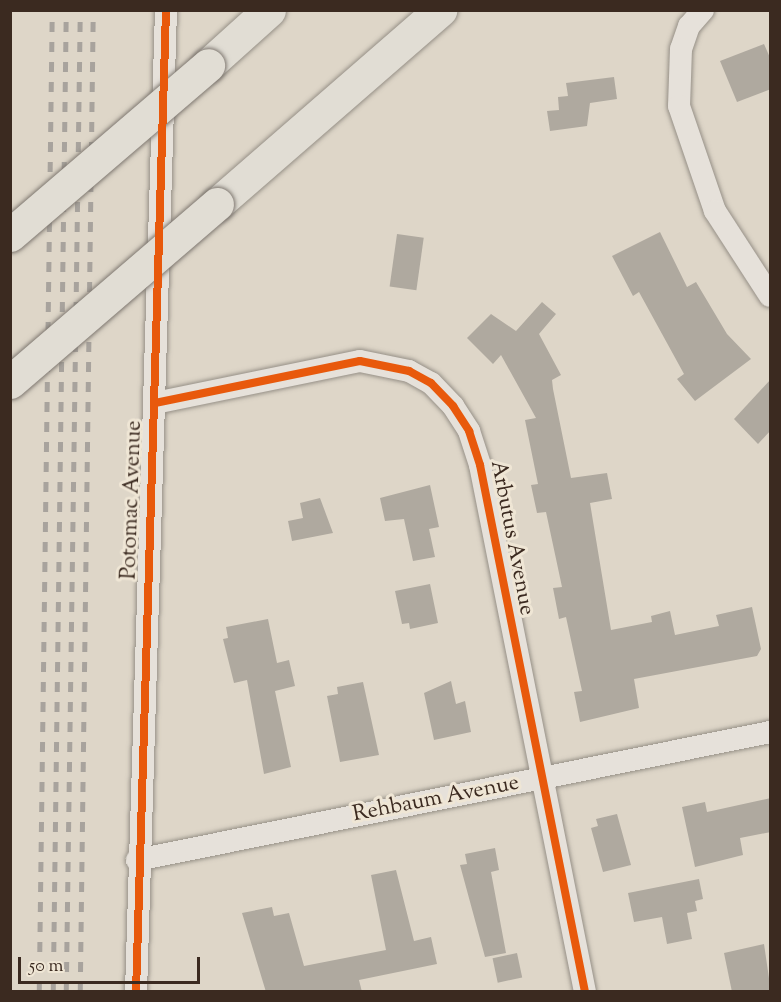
<!DOCTYPE html>
<style>
body{margin:0}
#map{position:relative;width:781px;height:1002px;overflow:hidden;background:#ded6c8;font-family:"Sorts Mill Goudy",serif}
div>[style]{position:absolute}
.building>*{inset:0;background:#afa99f;transform-origin:0 0}
.roads{filter:drop-shadow(0 0 2px #969087) drop-shadow(0 0 2px #969087)}
.minor>*{height:22px;margin:-11px;padding:0 11px;transform-origin:11px;border-radius:11px;background:#e6e1da}
.highway>*{height:33px;margin:-16.5px;padding:0 16.5px;transform-origin:16.5px;border-radius:16.5px;background:#e1ddd4}
.rail>*{height:4.5px;margin-top:-2.25px;transform-origin:0;background:repeating-linear-gradient(90deg,#a8a39d 0 10px,transparent 0 20px)}
.bridges{filter:drop-shadow(0 0 2px #7f7871) drop-shadow(0 0 2px #7f7871)}
.highway-bridge>*{height:33px;margin:-16.5px;padding:0 16.5px;transform-origin:16.5px;border-radius:16.5px;background:#e1ddd4}
.cycleway>*{height:8px;margin:-4px;padding:0 4px;transform-origin:4px;border-radius:4px;background:#e8590c}
span{translate:-50% -50%;white-space:nowrap;text-align:center;line-height:1.15;-webkit-text-stroke:6px #efe6d5;paint-order:stroke}
.street-label{font-size:22px;color:#3b2a20}
.frame{position:absolute;inset:0;border:12px solid #3b2a20;pointer-events:none}
.scale{position:absolute;left:18px;top:957px;width:182px;height:27px;box-sizing:border-box;border:3px solid #3b2a20;border-top:0;padding-left:8px;font-size:18px;line-height:21px;white-space:nowrap;color:#3b2a20;-webkit-text-stroke:4px #efe6d5;paint-order:stroke}
</style>
<div id="map">
<div class="building">
<div style="clip-path:polygon(764px 44px,771px 60px,771px 89px,737px 102px,720px 61px)"></div>
<div style="clip-path:polygon(614px 77px,617px 99px,590px 103px,587px 126px,550px 131px,547px 111px,559px 110px,558px 97px,568px 96px,566px 83px)"></div>
<div style="clip-path:polygon(660px 232px,687px 287px,696px 282px,727px 334px,751px 359px,695px 401px,677px 379px,684px 374px,639px 292px,633px 296px,612px 256px)"></div>
<div style="left:397px;top:234px;width:27px;height:53px;rotate:8deg"></div>
<div style="clip-path:polygon(542px 302px,556px 314px,539px 334px,561px 375px,552px 380px,553px 389px,571px 478px,607px 473px,612px 499px,590px 503px,611px 630px,652px 622px,651px 616px,670px 611px,675px 635px,719px 626px,716px 615px,752px 607px,761px 649px,757px 656px,634px 679px,639px 708px,580px 722px,574px 692px,582px 691px,566px 617px,559px 619px,553px 588px,562px 587px,546px 512px,537px 513px,531px 485px,538px 484px,525px 420px,536px 418px,501px 355px,493px 364px,467px 338px,491px 314px,516px 331px)"></div>
<div style="clip-path:polygon(771px 379px,771px 430px,758px 444px,734px 419px)"></div>
<div style="clip-path:polygon(430px 485px,439px 527px,429px 529px,435px 557px,413px 561px,404px 519px,385px 521px,380px 498px)"></div>
<div style="clip-path:polygon(320px 498px,333px 533px,292px 541px,288px 521px,303px 518px,300px 503px)"></div>
<div style="clip-path:polygon(430px 584px,438px 623px,410px 629px,409px 623px,402px 624px,395px 591px)"></div>
<div style="clip-path:polygon(268px 619px,277px 663px,289px 660px,295px 686px,275px 691px,291px 767px,264px 774px,247px 680px,234px 683px,223px 639px,228px 638px,226px 627px)"></div>
<div style="clip-path:polygon(451px 681px,456px 704px,465px 701px,471px 732px,434px 740px,424px 693px)"></div>
<div style="clip-path:polygon(363px 682px,379px 755px,340px 762px,327px 696px,338px 694px,337px 687px)"></div>
<div style="clip-path:polygon(771px 798px,771px 832px,740px 838px,743px 855px,695px 867px,682px 807px,705px 802px,707px 812px)"></div>
<div style="clip-path:polygon(617px 814px,631px 865px,603px 872px,591px 828px,598px 826px,596px 819px)"></div>
<div style="clip-path:polygon(495px 848px,499px 870px,491px 872px,506px 953px,485px 957px,460px 865px,467px 864px,465px 854px)"></div>
<div style="clip-path:polygon(396px 870px,414px 941px,431px 937px,437px 964px,359px 980px,362px 992px,266px 992px,242px 913px,272px 907px,274px 916px,289px 913px,304px 966px,386px 950px,371px 875px)"></div>
<div style="clip-path:polygon(699px 879px,703px 899px,695px 901px,697px 911px,687px 913px,692px 939px,667px 944px,662px 917px,634px 922px,628px 893px)"></div>
<div style="clip-path:polygon(764px 944px,771px 992px,732px 992px,724px 953px)"></div>
<div style="left:517px;top:953px;width:25px;height:25px;rotate:78deg"></div>
</div>
<div class="roads">
<div class="minor">
<div style="left:703px;top:10px;width:21px;rotate:131deg"></div>
<div style="left:689px;top:26px;width:24px;rotate:109deg"></div>
<div style="left:681px;top:49px;width:57px;rotate:92deg"></div>
<div style="left:679px;top:106px;width:111px;rotate:71.1deg"></div>
<div style="left:715px;top:211px;width:101px;rotate:57.1deg"></div>
<div style="left:155px;top:403px;width:209px;rotate:-11.6deg"></div>
<div style="left:360px;top:361px;width:50px;rotate:11.5deg"></div>
<div style="left:409px;top:371px;width:25px;rotate:29deg"></div>
<div style="left:431px;top:383px;width:32px;rotate:46deg"></div>
<div style="left:453px;top:406px;width:30px;rotate:57deg"></div>
<div style="left:469px;top:431px;width:36px;rotate:72deg"></div>
<div style="left:480px;top:465px;width:537px;rotate:78.73deg"></div>
<div style="left:137px;top:860px;width:646px;rotate:-11.43deg"></div>
<div style="left:136px;top:992px;width:982px;rotate:-88.25deg"></div>
</div>
<div class="highway">
<div style="left:208px;top:65px;width:82px;rotate:-42deg"></div>
<div style="left:217px;top:204px;width:296px;rotate:-41deg"></div>
</div>
</div>
<div class="rail">
<div style="left:39px;top:992px;width:982px;rotate:-89.24deg"></div>
<div style="left:53px;top:992px;width:982px;rotate:-89.24deg"></div>
<div style="left:66px;top:992px;width:982px;rotate:-89.18deg"></div>
<div style="left:80px;top:992px;width:982px;rotate:-89.24deg"></div>
</div>
<div class="bridges">
<div class="highway-bridge">
<div style="left:10px;top:235px;width:261px;rotate:-40.6deg"></div>
<div style="left:10px;top:382px;width:273px;rotate:-40.7deg"></div>
</div>
</div>
<div class="cycleway">
<div style="left:155px;top:403px;width:209px;rotate:-11.6deg"></div>
<div style="left:360px;top:361px;width:50px;rotate:11.5deg"></div>
<div style="left:409px;top:371px;width:25px;rotate:29deg"></div>
<div style="left:431px;top:383px;width:32px;rotate:46deg"></div>
<div style="left:453px;top:406px;width:30px;rotate:57deg"></div>
<div style="left:469px;top:431px;width:36px;rotate:72deg"></div>
<div style="left:480px;top:465px;width:537px;rotate:78.73deg"></div>
<div style="left:136px;top:992px;width:982px;rotate:-88.25deg"></div>
</div>
<div class="street-label">
<span style="left:133px;top:500px;rotate:-88deg">Potomac Avenue</span>
<span style="left:511px;top:538px;rotate:79deg">Arbutus Avenue</span>
<span style="left:436px;top:800px;rotate:-11deg">Rehbaum Avenue</span>
</div>
<div class="frame"></div>
<div class="scale">50 m</div>
</div>
